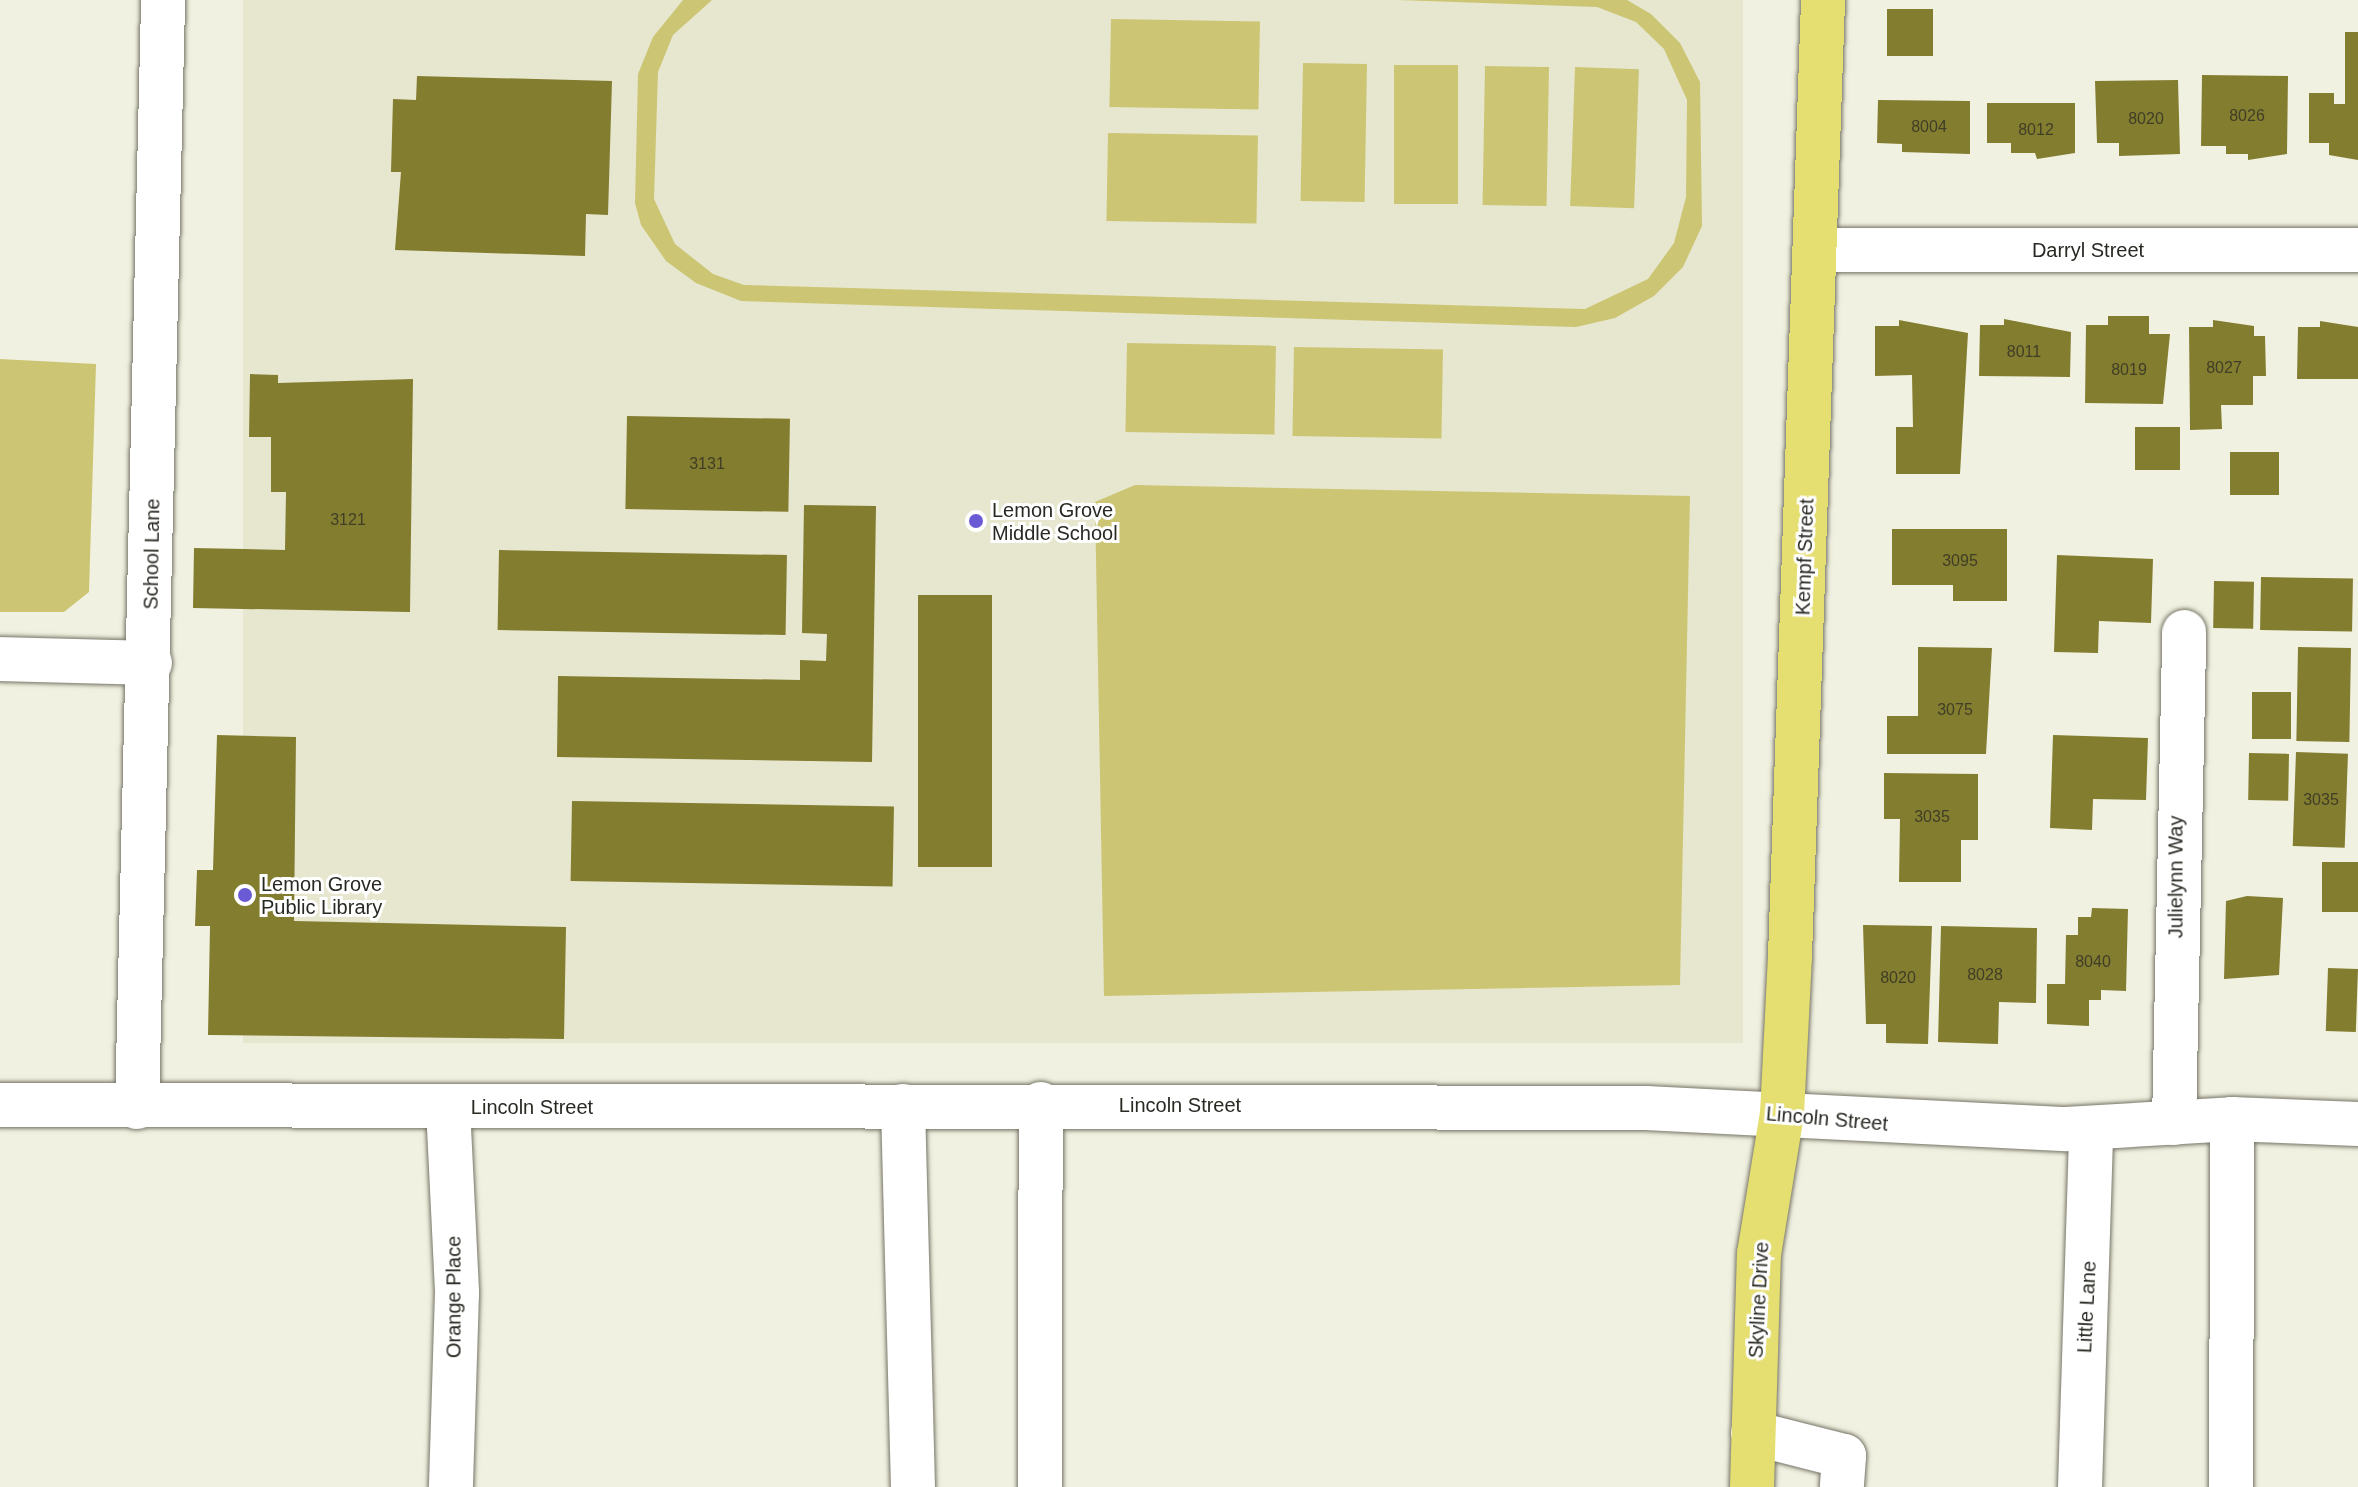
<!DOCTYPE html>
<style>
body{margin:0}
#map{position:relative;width:2358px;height:1487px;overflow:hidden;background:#f1f1e1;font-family:Helvetica,sans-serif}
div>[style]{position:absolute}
.built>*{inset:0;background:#e7e6cf;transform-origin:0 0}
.green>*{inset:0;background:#ccc674;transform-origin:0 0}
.building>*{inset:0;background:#837d2f;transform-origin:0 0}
.roads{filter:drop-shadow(0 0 2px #767567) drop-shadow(0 0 2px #767567)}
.minor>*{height:44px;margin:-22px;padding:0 22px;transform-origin:22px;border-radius:22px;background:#fff}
.major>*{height:44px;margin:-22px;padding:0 22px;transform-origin:22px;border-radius:22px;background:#e5de71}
.dots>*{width:22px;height:22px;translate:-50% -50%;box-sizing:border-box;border:4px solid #fff;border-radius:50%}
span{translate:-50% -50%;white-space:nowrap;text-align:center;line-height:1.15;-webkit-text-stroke:6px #fff;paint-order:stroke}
.number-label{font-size:16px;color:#403e26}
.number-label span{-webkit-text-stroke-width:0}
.street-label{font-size:20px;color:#292923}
.poi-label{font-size:20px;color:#292923}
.left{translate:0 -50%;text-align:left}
</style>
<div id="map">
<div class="built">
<div style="left:243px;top:0;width:1500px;height:1043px"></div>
</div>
<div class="green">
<div style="clip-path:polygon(683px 0,712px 0,673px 35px,658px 72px,654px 199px,675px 244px,713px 274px,744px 285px,1585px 309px,1648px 279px,1674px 243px,1686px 197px,1687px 100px,1664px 49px,1636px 22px,1597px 7px,1398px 0,1627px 0,1651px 14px,1680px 43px,1700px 82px,1702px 226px,1683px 267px,1654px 296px,1615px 318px,1576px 327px,741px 301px,696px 283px,666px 261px,641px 225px,635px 203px,638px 74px,653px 37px)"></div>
<div style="left:1111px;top:19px;width:149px;height:88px;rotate:1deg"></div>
<div style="left:1303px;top:63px;width:64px;height:138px;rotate:1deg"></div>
<div style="left:1394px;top:65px;width:64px;height:139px"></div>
<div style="left:1485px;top:66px;width:64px;height:139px;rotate:1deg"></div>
<div style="left:1575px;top:67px;width:64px;height:139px;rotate:2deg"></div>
<div style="left:1108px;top:133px;width:150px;height:88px;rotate:1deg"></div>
<div style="left:1127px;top:343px;width:149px;height:89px;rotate:1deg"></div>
<div style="left:1294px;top:347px;width:149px;height:89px;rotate:1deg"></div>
<div style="clip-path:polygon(0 359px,96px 364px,89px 592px,64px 612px,0 612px)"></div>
<div style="clip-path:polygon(1135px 485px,1690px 496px,1680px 985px,1104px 996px,1095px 502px)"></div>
</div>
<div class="building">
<div style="left:1887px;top:9px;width:46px;height:47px"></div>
<div style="clip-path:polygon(2345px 32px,2358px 32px,2358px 160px,2329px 155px,2329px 143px,2309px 143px,2309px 93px,2334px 93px,2334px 104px,2345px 104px)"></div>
<div style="clip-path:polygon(2202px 75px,2288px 76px,2287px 154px,2248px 160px,2248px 154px,2226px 154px,2226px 146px,2201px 146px)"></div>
<div style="clip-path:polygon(417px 76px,612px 81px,608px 215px,586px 214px,585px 256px,395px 250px,401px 172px,391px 172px,393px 99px,416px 100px)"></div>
<div style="clip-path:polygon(2178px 80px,2180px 154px,2119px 156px,2119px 143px,2097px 143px,2095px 81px)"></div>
<div style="clip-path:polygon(1878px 100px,1970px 101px,1970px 154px,1902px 152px,1902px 144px,1877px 143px)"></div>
<div style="clip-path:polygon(1987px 103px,2075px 103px,2075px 153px,2037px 159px,2035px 153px,2011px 153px,2011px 143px,1987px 143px)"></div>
<div style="clip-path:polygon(2108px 316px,2149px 316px,2149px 334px,2170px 334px,2163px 404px,2085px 403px,2086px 325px,2108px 325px)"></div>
<div style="clip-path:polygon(2004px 319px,2071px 332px,2070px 377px,1979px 376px,1980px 325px,2004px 325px)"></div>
<div style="clip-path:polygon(1899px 320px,1968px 333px,1960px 474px,1896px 474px,1896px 427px,1913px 427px,1912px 375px,1875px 376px,1875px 326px,1899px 326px)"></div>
<div style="clip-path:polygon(2213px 320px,2254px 326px,2254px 336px,2265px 336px,2266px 376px,2253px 376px,2253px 405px,2221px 405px,2222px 429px,2190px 430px,2189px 327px,2213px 327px)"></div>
<div style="clip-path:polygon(2320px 321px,2358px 327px,2358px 379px,2297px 379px,2298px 327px,2320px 327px)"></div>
<div style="clip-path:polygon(250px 374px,278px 375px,278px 383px,413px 379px,410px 612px,193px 608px,194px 548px,285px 550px,286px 492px,271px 492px,271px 437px,249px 437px)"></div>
<div style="left:627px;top:416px;width:163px;height:93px;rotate:1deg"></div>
<div style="left:2135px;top:427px;width:45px;height:43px"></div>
<div style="left:2230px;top:452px;width:49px;height:43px"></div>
<div style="clip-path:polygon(804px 505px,876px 506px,872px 762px,557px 757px,558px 676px,800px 680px,800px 660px,826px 661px,827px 634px,802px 633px)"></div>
<div style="clip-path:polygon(1892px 529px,2007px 529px,2007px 601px,1953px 601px,1953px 585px,1892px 585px)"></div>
<div style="left:499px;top:550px;width:288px;height:80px;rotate:1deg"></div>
<div style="clip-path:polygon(2057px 555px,2153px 559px,2151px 623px,2099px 621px,2098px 653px,2054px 652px)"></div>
<div style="left:2261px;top:577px;width:92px;height:53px;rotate:1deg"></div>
<div style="left:2214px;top:581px;width:40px;height:47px;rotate:1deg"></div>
<div style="left:918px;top:595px;width:74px;height:272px"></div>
<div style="clip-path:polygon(1918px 647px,1992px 648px,1986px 754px,1887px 754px,1887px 716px,1918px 716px)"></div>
<div style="left:2298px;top:647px;width:53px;height:94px;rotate:1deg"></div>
<div style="left:2252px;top:692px;width:39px;height:47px"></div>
<div style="clip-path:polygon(217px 735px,296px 737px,294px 921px,566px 927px,564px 1039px,208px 1035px,210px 926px,195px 926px,197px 870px,213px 870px)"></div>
<div style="clip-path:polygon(2053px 735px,2148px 738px,2146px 800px,2093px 799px,2092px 830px,2050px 828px)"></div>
<div style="left:2296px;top:752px;width:52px;height:94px;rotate:2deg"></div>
<div style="left:2249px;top:753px;width:40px;height:47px;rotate:1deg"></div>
<div style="clip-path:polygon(1884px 773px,1978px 774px,1978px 840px,1961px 840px,1961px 882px,1899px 882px,1900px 819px,1884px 819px)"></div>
<div style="left:572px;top:801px;width:322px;height:80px;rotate:1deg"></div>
<div style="left:2322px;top:862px;width:36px;height:50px"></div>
<div style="clip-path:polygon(2247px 896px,2283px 898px,2279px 975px,2224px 979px,2226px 901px)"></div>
<div style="clip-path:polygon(2092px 908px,2128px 909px,2126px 991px,2101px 990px,2101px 1000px,2089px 1000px,2089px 1026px,2047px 1024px,2047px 984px,2065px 984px,2066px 935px,2078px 935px,2078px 917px,2091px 917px)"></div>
<div style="clip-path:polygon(1863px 925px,1932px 926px,1928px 1044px,1886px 1043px,1886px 1024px,1866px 1024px)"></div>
<div style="clip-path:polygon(1941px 926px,2037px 928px,2036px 1003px,1999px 1002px,1998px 1044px,1938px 1042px)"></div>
<div style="left:2328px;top:968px;width:30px;height:63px;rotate:2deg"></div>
</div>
<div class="roads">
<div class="minor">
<div style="left:1817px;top:250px;width:541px"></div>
<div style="left:0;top:659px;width:150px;rotate:1.5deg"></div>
<div style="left:0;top:1105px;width:1646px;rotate:0.1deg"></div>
<div style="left:1646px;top:1108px;width:421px;rotate:2.9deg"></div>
<div style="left:2066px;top:1129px;width:166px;rotate:-3.4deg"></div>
<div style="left:2232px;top:1119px;width:126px;rotate:2.3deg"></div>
<div style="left:903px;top:1106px;width:381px;rotate:88.5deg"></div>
<div style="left:137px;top:1107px;width:1107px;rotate:-88.65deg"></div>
<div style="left:448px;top:1107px;width:186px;rotate:87.2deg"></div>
<div style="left:457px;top:1293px;width:194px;rotate:91.8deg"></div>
<div style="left:2174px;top:1123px;width:491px;rotate:-88.8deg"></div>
<div style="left:1753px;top:1433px;width:94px;rotate:14.2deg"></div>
<div style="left:1844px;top:1456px;width:31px;rotate:94deg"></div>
<div style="left:1040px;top:1487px;width:383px;rotate:-89.9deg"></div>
<div style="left:2080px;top:1487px;width:359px;rotate:-88.2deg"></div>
<div style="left:2231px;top:1487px;width:368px;rotate:-89.8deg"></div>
</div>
<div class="major">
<div style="left:1752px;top:1487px;width:233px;rotate:-88.3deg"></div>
<div style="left:1759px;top:1254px;width:142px;rotate:-80.7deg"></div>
<div style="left:1782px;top:1114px;width:158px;rotate:-87.1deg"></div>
<div style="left:1790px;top:956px;width:957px;rotate:-88.02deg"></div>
</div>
</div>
<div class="dots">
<div style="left:976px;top:521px;background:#6a5ad4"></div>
<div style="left:245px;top:895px;background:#6a5ad4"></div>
</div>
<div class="number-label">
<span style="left:2247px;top:116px">8026</span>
<span style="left:2146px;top:119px">8020</span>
<span style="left:1929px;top:127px">8004</span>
<span style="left:2036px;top:130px">8012</span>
<span style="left:2024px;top:352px">8011</span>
<span style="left:2224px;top:368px">8027</span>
<span style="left:2129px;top:370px">8019</span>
<span style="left:707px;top:464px">3131</span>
<span style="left:348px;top:520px">3121</span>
<span style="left:1960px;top:561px">3095</span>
<span style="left:1955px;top:710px">3075</span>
<span style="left:2321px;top:800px">3035</span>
<span style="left:1932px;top:817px">3035</span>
<span style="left:2093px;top:962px">8040</span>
<span style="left:1985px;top:975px">8028</span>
<span style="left:1898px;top:978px">8020</span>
</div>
<div class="street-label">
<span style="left:2088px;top:250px">Darryl Street</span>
<span style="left:152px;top:554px;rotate:-89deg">School Lane</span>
<span style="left:1805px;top:557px;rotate:-88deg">Kempf Street</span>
<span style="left:2176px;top:877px;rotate:-90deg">Julielynn Way</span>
<span style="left:1180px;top:1105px">Lincoln Street</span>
<span style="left:532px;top:1107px">Lincoln Street</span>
<span style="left:1827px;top:1119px;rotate:5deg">Lincoln Street</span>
<span style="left:454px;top:1297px;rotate:-90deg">Orange Place</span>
<span style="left:1759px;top:1300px;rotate:-87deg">Skyline Drive</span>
<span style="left:2087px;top:1307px;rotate:-87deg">Little Lane</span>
</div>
<div class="poi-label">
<span class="left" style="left:992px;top:522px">Lemon Grove<br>Middle School</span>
<span class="left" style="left:261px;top:896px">Lemon Grove<br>Public Library</span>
</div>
</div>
